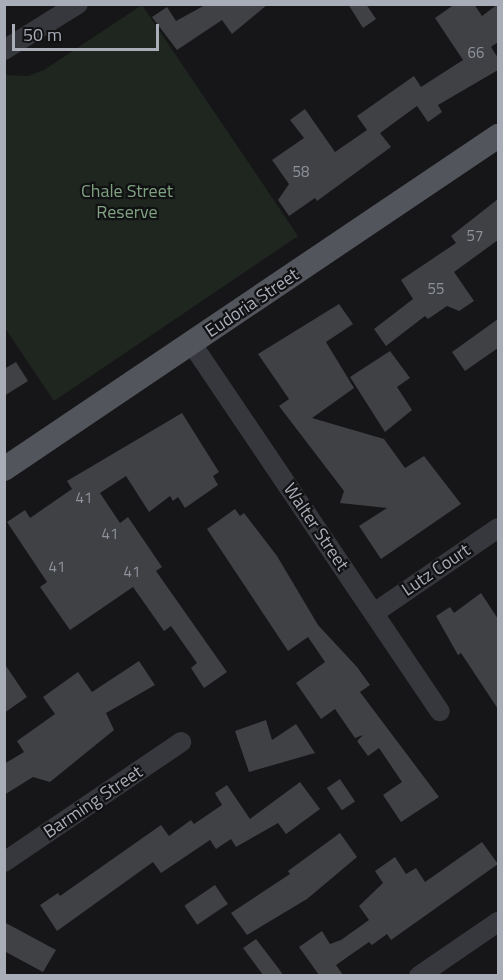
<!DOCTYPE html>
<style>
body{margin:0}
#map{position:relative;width:503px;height:980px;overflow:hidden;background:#161618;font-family:"Titillium Web",sans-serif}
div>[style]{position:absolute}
.green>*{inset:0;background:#1e261f}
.building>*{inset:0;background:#404145;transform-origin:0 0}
.minor>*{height:20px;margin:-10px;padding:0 10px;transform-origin:10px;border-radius:10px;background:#37383d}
.major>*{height:24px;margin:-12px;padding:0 12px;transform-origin:12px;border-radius:12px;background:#53555c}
span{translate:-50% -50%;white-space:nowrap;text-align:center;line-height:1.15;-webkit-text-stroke:4.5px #111113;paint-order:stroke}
.number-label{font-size:15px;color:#8e929b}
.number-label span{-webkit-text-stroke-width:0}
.park-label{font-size:18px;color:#7fa381}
.street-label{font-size:18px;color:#a8adb8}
.frame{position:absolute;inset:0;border:6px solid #a8adb8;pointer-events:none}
.scale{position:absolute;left:12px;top:24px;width:147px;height:27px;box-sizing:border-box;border:3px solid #a8adb8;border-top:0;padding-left:8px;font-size:18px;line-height:21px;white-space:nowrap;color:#a8adb8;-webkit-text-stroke:4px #111113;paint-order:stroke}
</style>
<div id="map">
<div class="green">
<div style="clip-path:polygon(142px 5px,298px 236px,54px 401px,5px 328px,5px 75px,28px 76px,44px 70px)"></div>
</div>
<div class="building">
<div style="clip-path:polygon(207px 4px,268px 4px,232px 34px,222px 20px,177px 50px,152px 17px,167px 7px,176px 21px)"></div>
<div style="clip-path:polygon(348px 4px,366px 4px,376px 19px,363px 28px)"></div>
<div style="clip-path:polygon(455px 4px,474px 4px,482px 16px,498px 4px,498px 42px,491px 47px,498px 58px,498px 70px,438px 105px,442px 112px,428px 122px,417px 106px,380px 133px,391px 147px,317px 201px,315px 198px,289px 216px,278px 200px,289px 184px,272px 160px,304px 138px,290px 120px,305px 109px,335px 152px,367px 130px,357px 116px,414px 76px,421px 87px,463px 60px,435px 18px)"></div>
<div style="clip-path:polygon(498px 199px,498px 240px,454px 272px,474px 301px,459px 311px,447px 306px,428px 319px,425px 316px,386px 346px,374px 329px,413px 299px,401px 280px,456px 243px,451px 236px)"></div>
<div style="clip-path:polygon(339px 304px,353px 324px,326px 342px,354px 388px,312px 418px,384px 439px,405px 468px,424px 456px,461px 504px,381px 559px,359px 526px,387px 508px,340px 503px,344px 491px,279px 406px,289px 399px,258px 354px)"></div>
<div style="clip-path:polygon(498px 319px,498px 348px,465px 371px,452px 352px)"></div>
<div style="clip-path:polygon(390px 351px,410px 378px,397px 387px,412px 410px,385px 432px,350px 377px)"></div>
<div style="clip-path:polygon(16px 362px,28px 381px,4px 396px,4px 369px)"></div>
<div style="clip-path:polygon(182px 413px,219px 472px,213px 476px,218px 485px,185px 508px,178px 497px,173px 501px,170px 496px,149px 512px,126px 476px,100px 493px,120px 523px,128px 517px,162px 567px,156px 571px,227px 672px,204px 688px,191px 668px,197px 663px,171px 626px,164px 631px,133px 587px,70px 630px,40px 587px,47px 582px,7px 522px,25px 510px,30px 518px,72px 489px,67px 481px)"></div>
<div style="clip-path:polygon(235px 509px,240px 516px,244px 513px,277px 556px,318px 625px,357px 667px,370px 685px,360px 692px,439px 797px,401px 822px,383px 795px,402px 782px,379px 748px,368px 756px,357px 741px,363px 735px,355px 738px,335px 709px,321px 719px,296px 683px,325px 662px,308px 637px,288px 651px,207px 529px)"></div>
<div style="clip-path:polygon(481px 593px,498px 619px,498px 709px,461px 653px,458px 655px,436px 616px,450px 607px,454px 613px)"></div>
<div style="clip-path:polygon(139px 661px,155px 685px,106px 713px,114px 730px,50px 782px,33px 777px,4px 795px,4px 764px,24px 752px,17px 741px,55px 714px,43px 697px,78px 672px,92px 692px)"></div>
<div style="clip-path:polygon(4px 663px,27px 697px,4px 713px)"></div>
<div style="clip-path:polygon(266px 720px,272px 740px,296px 724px,315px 753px,249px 772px,235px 731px)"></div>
<div style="left:340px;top:779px;width:27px;height:16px;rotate:56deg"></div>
<div style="clip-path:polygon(300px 782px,320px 809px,286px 834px,278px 823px,236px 847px,231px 839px,216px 849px,210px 840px,161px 873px,153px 862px,57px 931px,40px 905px,58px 893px,60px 896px,161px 825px,169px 836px,191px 820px,194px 824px,222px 805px,215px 793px,227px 785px,250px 819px)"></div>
<div style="clip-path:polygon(340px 833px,357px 857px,307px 899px,247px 935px,231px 913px,290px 874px,288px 871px)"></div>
<div style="clip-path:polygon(482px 842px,498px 864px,391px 940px,387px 934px,372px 945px,369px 942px,336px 965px,343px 975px,319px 975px,299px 947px,322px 931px,330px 944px,341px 940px,369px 920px,359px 906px,383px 883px,375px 871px,395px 857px,406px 874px,416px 868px,425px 882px)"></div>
<div style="left:215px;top:885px;width:23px;height:37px;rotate:56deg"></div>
<div style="clip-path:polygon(4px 922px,56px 950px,43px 972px,4px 951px)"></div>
<div style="clip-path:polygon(256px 939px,279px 969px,283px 975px,263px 975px,243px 948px)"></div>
</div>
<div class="minor">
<div style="left:4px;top:50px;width:87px;rotate:-31.9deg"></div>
<div style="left:192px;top:344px;width:443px;rotate:56deg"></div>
<div style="left:374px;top:613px;width:150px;rotate:-34.4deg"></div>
<div style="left:4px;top:862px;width:214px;rotate:-34.1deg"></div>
<div style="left:419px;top:976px;width:96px;rotate:-34.4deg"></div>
</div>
<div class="major">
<div style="left:4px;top:469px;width:596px;rotate:-33.98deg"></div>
</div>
<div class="number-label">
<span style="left:476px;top:53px">66</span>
<span style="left:301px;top:172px">58</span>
<span style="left:475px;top:236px">57</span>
<span style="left:436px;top:289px">55</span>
<span style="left:84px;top:498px">41</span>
<span style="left:110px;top:534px">41</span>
<span style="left:57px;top:567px">41</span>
<span style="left:132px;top:572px">41</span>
</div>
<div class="park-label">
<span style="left:127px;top:202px">Chale Street<br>Reserve</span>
</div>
<div class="street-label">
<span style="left:252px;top:303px;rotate:-34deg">Eudoria Street</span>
<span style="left:316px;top:527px;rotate:56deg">Walter Street</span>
<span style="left:436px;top:570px;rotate:-34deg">Lutz Court</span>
<span style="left:93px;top:802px;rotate:-34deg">Barming Street</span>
</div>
<div class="frame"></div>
<div class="scale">50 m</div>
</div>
